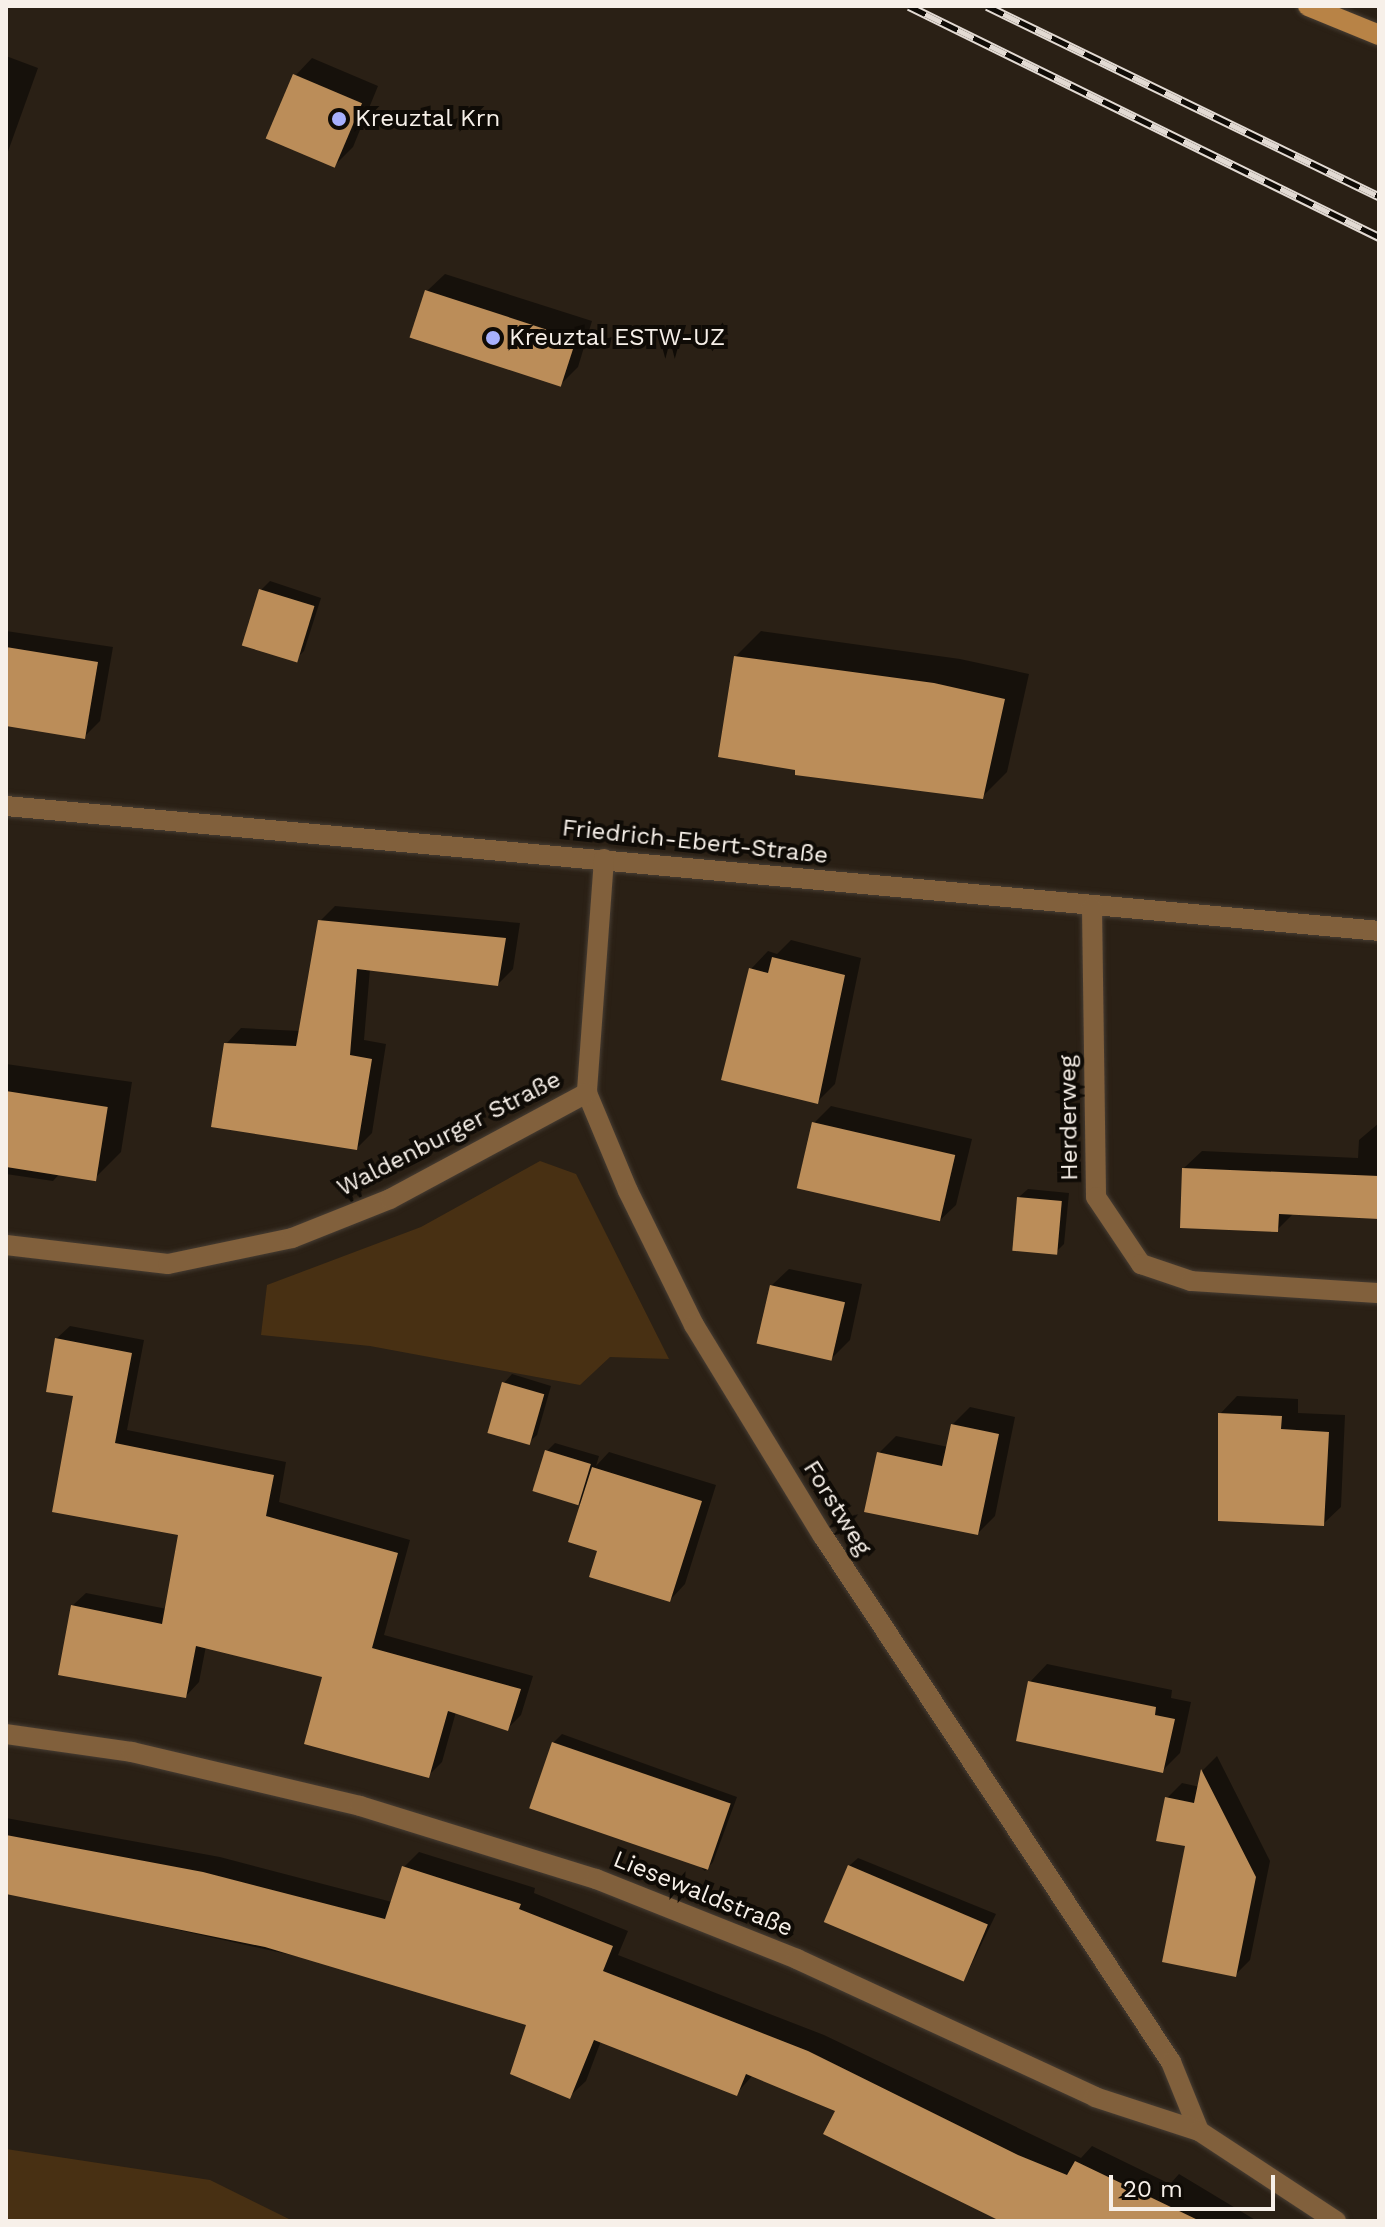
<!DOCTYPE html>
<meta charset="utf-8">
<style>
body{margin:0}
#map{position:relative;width:1385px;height:2227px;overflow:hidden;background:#2a2015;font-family:"Work Sans",sans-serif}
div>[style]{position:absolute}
.green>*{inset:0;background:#483013}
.shadow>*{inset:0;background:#0007}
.building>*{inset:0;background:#bb8d59;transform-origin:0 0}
.roads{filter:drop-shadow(0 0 2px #473d33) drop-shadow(0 0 2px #473d33)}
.street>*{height:20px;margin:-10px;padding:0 10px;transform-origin:10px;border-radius:10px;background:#81603c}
.secondary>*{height:20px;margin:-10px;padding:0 10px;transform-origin:10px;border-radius:10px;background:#b88346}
.rail>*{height:9px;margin-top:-4.5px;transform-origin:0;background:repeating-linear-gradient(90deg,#0f0b06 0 18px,#e2dad3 0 36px);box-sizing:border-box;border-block:2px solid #e2dad3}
.dots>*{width:22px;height:22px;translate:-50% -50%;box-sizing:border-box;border:4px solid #0f0b06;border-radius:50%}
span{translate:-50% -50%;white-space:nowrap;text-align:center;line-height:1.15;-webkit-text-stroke:8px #0f0b06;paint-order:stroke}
.poi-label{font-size:24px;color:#f7f0e9}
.left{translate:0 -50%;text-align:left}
.street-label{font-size:24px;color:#f7f0e9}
.frame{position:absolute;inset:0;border:8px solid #f7f0e9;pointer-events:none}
.scale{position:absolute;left:1109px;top:2175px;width:166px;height:36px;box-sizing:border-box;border:4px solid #f7f0e9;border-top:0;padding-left:10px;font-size:24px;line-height:28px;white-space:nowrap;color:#f7f0e9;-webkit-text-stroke:6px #0f0b06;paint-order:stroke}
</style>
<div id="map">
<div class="green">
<div style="clip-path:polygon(540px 1161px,576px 1174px,669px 1359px,610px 1357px,580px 1385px,370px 1346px,261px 1335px,267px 1285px,421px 1227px)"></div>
<div style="clip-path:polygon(6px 2149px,210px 2180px,293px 2221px,6px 2221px)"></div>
</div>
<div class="shadow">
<div style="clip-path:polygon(6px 56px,38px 68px,6px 157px)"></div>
<div style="clip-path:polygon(312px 58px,378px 86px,353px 147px,335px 165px,295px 76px)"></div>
<div style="clip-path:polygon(445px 274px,592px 321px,578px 367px,561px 384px,427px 291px)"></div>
<div style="clip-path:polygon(270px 581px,321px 598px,304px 651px,295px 660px,261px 590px)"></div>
<div style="clip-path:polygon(6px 631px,113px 647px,100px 721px,84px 737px,6px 724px)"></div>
<div style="clip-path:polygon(761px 631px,960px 659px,1029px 674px,1007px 772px,982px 797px,797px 774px,735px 657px)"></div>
<div style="clip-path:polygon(335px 906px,520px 923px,513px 969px,498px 984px,370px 969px,364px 1040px,386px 1044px,372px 1133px,357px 1148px,226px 1044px,241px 1028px,300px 1031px,320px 921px)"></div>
<div style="clip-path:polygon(791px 940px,861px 958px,835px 1084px,817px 1102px,751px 969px,768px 951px,777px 954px)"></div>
<div style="clip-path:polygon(6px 1064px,132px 1082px,121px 1152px,96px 1177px,61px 1172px,53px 1181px,6px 1174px)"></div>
<div style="clip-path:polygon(831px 1106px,972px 1139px,956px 1205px,938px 1222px,814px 1123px)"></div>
<div style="clip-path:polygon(1379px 1123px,1379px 1217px,1294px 1213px,1277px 1230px,1184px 1168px,1202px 1151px,1358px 1158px,1359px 1140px)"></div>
<div style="clip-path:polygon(1028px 1189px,1069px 1193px,1064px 1244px,1056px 1252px,1019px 1197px)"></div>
<div style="clip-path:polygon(789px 1269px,862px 1284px,850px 1340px,832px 1358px,771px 1286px)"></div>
<div style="clip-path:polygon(70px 1326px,144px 1340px,127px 1430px,286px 1462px,279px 1502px,410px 1540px,384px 1635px,533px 1676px,521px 1715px,508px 1728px,456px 1712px,442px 1762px,429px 1775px,324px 1675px,206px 1646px,199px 1682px,186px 1696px,72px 1606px,86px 1593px,167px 1609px,180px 1533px,75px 1395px,56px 1339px)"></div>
<div style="clip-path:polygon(512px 1374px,551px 1386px,537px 1435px,528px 1443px,504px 1383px)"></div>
<div style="clip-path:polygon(1237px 1396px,1298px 1399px,1298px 1413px,1345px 1415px,1341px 1507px,1323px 1524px,1220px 1414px)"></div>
<div style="clip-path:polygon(970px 1407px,1015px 1417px,995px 1516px,978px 1533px,879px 1453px,896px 1436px,948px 1447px,952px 1425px)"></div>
<div style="clip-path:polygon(555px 1443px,599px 1456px,596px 1466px,609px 1452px,716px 1485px,685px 1584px,670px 1600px,600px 1550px,582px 1504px,536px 1491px,547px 1451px)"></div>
<div style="clip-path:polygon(1047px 1664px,1172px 1690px,1171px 1698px,1191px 1702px,1180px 1753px,1163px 1770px,1030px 1682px)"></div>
<div style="clip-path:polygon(562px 1734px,737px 1797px,713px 1862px,705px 1871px,553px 1743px)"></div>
<div style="clip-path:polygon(1217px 1756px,1270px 1861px,1250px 1960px,1235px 1975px,1167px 1798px,1182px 1783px,1200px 1787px,1203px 1770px)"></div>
<div style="clip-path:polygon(6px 1818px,220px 1857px,392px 1902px,403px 1868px,419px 1852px,535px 1888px,534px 1893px,628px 1931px,618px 1955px,824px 2035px,1081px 2158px,1092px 2146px,1170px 2184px,1179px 2174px,1257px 2221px,1000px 2221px,826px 2133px,837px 2110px,753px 2075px,737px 2093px,601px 2041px,586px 2081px,570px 2096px,528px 2024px,373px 1973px,6px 1892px)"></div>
<div style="clip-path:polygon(858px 1858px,996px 1914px,965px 1978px,849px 1866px)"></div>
</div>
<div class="building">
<div style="left:293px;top:74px;width:75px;height:70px;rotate:23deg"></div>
<div style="left:425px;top:290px;width:159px;height:50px;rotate:18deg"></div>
<div style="left:259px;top:589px;width:58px;height:59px;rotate:17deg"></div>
<div style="clip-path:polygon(6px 647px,98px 662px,85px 739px,6px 726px)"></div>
<div style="clip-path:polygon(734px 656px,934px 683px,1005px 699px,983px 799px,795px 775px,795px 770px,718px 757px)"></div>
<div style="clip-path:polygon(318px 920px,506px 938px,498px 986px,357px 969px,350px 1055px,372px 1059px,357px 1150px,211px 1127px,224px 1043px,296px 1046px)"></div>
<div style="clip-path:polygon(772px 957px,845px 975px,818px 1104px,721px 1080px,749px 968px,768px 973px)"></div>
<div style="left:6px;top:1091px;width:103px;height:75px;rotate:9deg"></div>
<div style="left:812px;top:1122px;width:147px;height:68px;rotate:13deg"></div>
<div style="clip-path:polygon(1182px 1168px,1379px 1176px,1379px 1219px,1279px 1214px,1278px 1232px,1180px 1228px)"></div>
<div style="left:1017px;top:1197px;width:45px;height:54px;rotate:5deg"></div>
<div style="left:770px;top:1285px;width:77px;height:60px;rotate:13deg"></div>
<div style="clip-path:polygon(55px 1338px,132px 1353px,115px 1443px,274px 1475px,266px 1516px,398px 1553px,372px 1648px,521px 1689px,508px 1731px,448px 1711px,429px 1778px,304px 1744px,322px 1677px,196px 1646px,186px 1698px,58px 1675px,71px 1605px,162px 1624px,178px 1535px,52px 1512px,73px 1396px,46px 1392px)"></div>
<div style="left:502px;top:1382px;width:44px;height:53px;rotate:16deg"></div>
<div style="clip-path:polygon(1218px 1413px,1282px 1416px,1281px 1429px,1329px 1432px,1324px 1526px,1218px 1521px)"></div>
<div style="clip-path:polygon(951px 1424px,999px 1434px,978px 1535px,864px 1512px,877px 1452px,942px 1466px)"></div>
<div style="left:545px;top:1450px;width:48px;height:43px;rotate:17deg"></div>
<div style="clip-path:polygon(592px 1467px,702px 1501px,670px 1602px,589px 1577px,597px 1551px,568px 1542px)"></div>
<div style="clip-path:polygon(1028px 1681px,1156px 1707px,1155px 1715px,1175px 1719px,1163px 1773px,1016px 1741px)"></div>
<div style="left:552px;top:1742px;width:189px;height:70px;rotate:19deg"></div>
<div style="clip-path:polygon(1201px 1769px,1256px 1877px,1236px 1977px,1162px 1962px,1185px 1846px,1156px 1841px,1165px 1797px,1194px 1803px)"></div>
<div style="clip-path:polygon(6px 1835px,203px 1872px,385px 1919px,402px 1866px,521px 1904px,519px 1909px,613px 1946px,603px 1971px,808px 2051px,1018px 2155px,1067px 2175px,1075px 2161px,1200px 2221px,1000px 2221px,823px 2134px,835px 2111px,746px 2074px,737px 2096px,594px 2040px,570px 2099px,510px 2074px,526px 2025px,265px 1947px,6px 1894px)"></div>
<div style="left:848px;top:1865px;width:152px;height:62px;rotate:23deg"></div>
</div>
<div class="roads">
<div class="street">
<div style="left:6px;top:806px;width:1379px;rotate:5.2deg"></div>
<div style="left:604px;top:859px;width:235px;rotate:94.2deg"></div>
<div style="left:587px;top:1093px;width:106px;rotate:67.3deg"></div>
<div style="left:628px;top:1191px;width:149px;rotate:63.8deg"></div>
<div style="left:694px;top:1325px;width:247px;rotate:58.6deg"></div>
<div style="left:823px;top:1536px;width:631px;rotate:56.51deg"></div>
<div style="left:1171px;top:2062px;width:74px;rotate:67.9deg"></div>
<div style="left:1092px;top:908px;width:289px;rotate:89.2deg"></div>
<div style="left:1096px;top:1197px;width:81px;rotate:56.1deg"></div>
<div style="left:1141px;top:1264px;width:53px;rotate:18.8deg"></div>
<div style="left:1191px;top:1281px;width:188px;rotate:3.7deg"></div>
<div style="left:6px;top:1245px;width:163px;rotate:6.7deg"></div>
<div style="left:168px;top:1264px;width:127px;rotate:-11.8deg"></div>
<div style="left:292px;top:1238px;width:105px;rotate:-21.7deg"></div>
<div style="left:390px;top:1199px;width:224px;rotate:-28.3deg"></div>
<div style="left:6px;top:1734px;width:127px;rotate:8.1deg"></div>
<div style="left:132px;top:1752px;width:234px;rotate:13.3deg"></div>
<div style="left:360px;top:1806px;width:247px;rotate:17.2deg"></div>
<div style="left:596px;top:1879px;width:216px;rotate:21.7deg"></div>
<div style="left:797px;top:1959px;width:328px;rotate:24.8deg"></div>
<div style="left:1095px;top:2097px;width:109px;rotate:18.1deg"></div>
<div style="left:1199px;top:2131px;width:164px;rotate:33.3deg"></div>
</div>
<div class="secondary">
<div style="left:1308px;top:6px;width:77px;rotate:22.2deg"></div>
</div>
</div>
<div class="rail">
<div style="left:909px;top:6px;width:524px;rotate:26.17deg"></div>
<div style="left:987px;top:6px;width:436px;rotate:25.9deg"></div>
</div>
<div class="dots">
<div style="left:339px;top:119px;background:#a7b0fc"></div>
<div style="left:493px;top:338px;background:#a7b0fc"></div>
</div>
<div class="poi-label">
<span class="left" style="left:355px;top:119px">Kreuztal Krn</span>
<span class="left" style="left:509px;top:338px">Kreuztal ESTW-UZ</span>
</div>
<div class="street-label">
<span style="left:695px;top:842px;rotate:6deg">Friedrich-Ebert-Straße</span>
<span style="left:1069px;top:1118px;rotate:-91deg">Herderweg</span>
<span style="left:449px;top:1134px;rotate:-27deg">Waldenburger Straße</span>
<span style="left:837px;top:1508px;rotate:58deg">Forstweg</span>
<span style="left:703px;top:1894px;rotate:22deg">Liesewaldstraße</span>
</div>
<div class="frame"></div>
<div class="scale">20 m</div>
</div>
